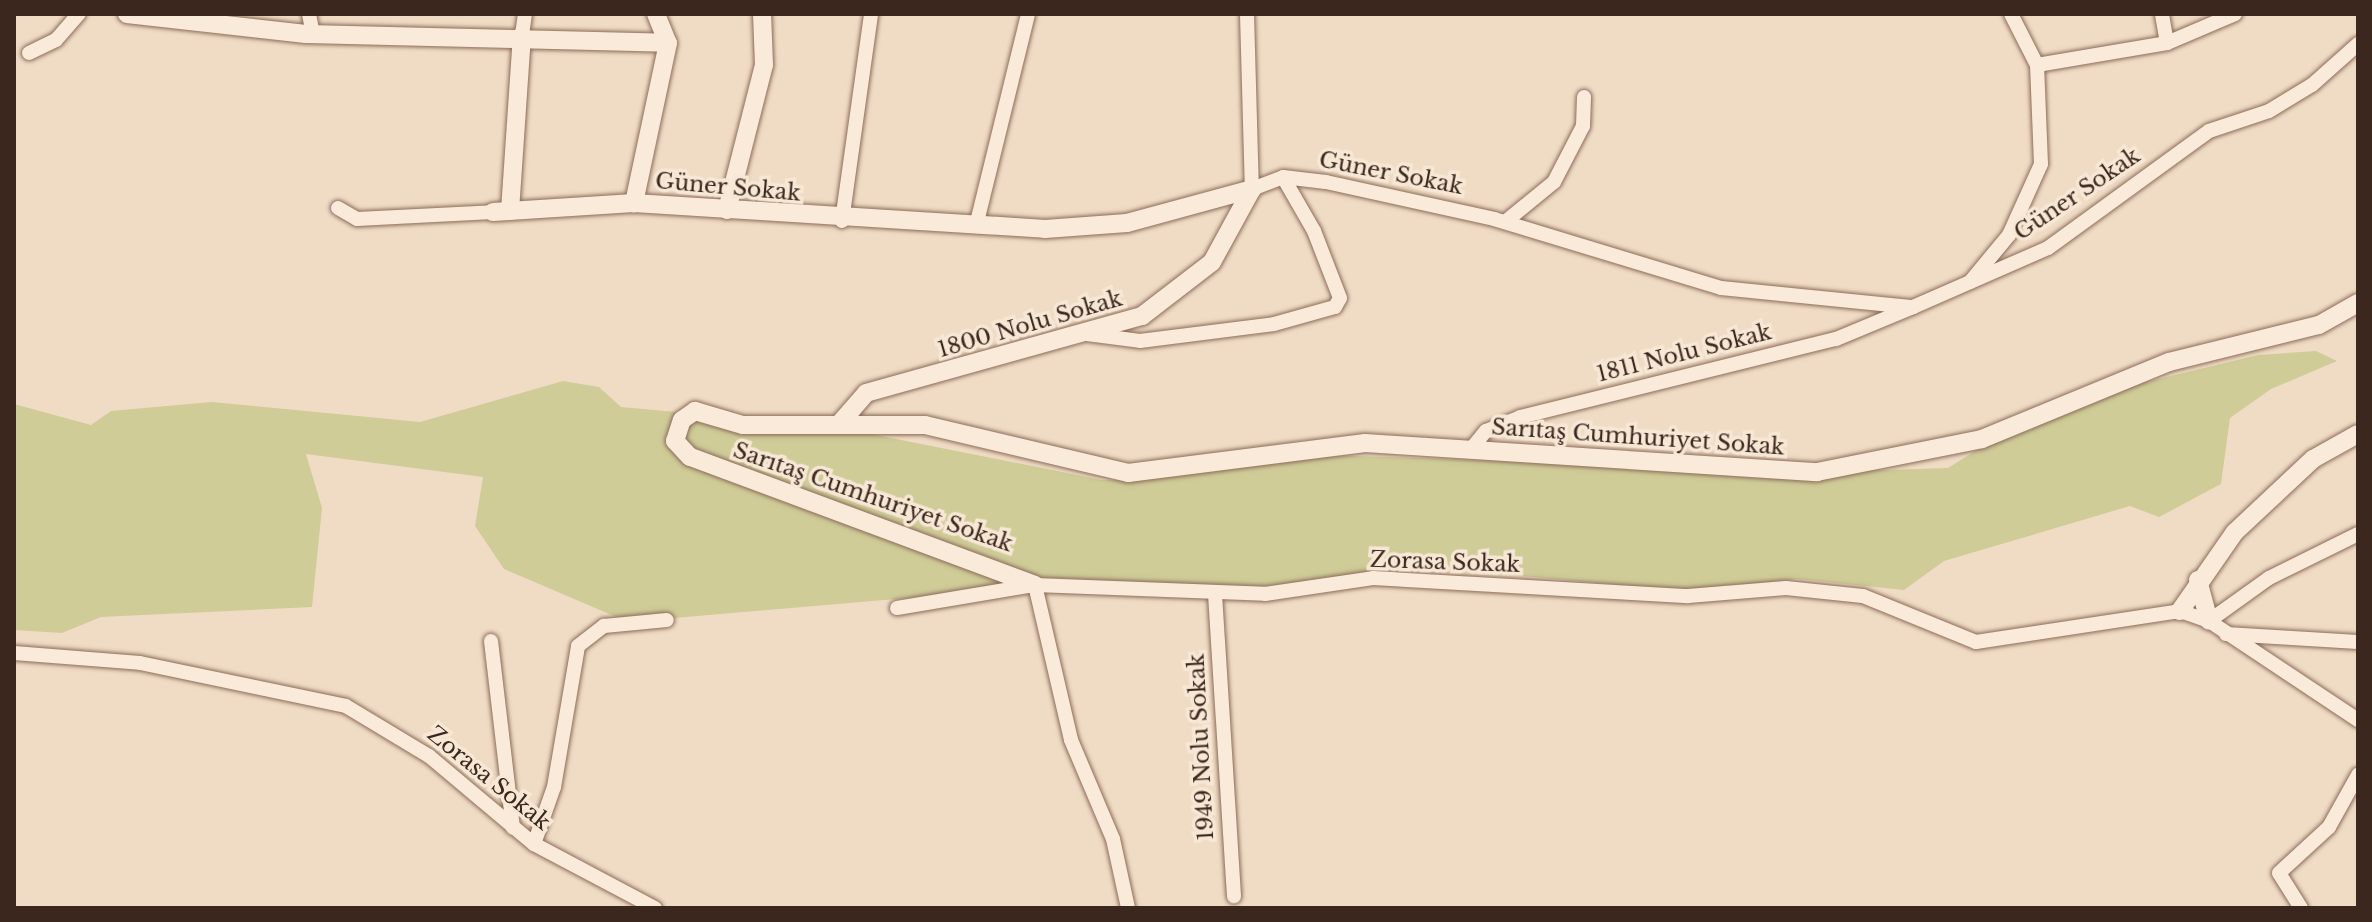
<!DOCTYPE html>
<meta charset="utf-8">
<style>
body{margin:0}
#map{position:relative;width:2372px;height:922px;overflow:hidden;background:#f0dcc5;font-family:"Libre Baskerville",serif}
div>[style]{position:absolute}
.green>*{inset:0;background:#cfcc98}
.roads{filter:drop-shadow(0 0 2px #8c6c5a) drop-shadow(0 0 2px #8c6c5a)}
.street>*{height:14px;margin:-7px;padding:0 7px;transform-origin:7px;border-radius:7px;background:#faead9}
.secondary>*{height:18px;margin:-9px;padding:0 9px;transform-origin:9px;border-radius:9px;background:#faead9}
span{translate:-50% -50%;white-space:nowrap;text-align:center;line-height:1.15;-webkit-text-stroke:7px #f7e7d5;paint-order:stroke}
.street-label{font-size:22px;color:#3c271e}
.frame{position:absolute;inset:0;border:16px solid #3c271e;pointer-events:none}
</style>
<div id="map">
<div class="green">
<div style="clip-path:polygon(2316px 351px,2337px 361px,2271px 389px,2230px 418px,2221px 484px,2159px 517px,2130px 506px,1944px 561px,1904px 590px,1798px 579px,1686px 591px,1432px 568px,1235px 595px,1072px 584px,628px 622px,504px 569px,475px 526px,483px 477px,306px 454px,322px 508px,312px 607px,101px 617px,62px 633px,14px 630px,14px 404px,91px 425px,111px 411px,212px 402px,420px 422px,563px 381px,599px 387px,621px 407px,831px 426px,1102px 480px,1147px 480px,1214px 461px,1286px 454px,1854px 471px,1948px 468px,2047px 406px,2258px 355px)"></div>
</div>
<div class="roads">
<div class="street">
<div style="left:309px;top:14px;width:20px;rotate:79deg"></div>
<div style="left:1247px;top:14px;width:175px;rotate:88.4deg"></div>
<div style="left:522px;top:35px;width:21px;rotate:-82deg"></div>
<div style="left:2167px;top:43px;width:74px;rotate:-23.1deg"></div>
<div style="left:29px;top:53px;width:30px;rotate:-26deg"></div>
<div style="left:56px;top:40px;width:35px;rotate:-49deg"></div>
<div style="left:2037px;top:65px;width:132px;rotate:-9.6deg"></div>
<div style="left:2167px;top:43px;width:29px;rotate:-100deg"></div>
<div style="left:1252px;top:189px;width:33px;rotate:-21deg"></div>
<div style="left:1283px;top:177px;width:43px;rotate:6.6deg"></div>
<div style="left:1326px;top:182px;width:172px;rotate:12.4deg"></div>
<div style="left:1494px;top:219px;width:237px;rotate:16.9deg"></div>
<div style="left:1721px;top:288px;width:193px;rotate:5.7deg"></div>
<div style="left:1913px;top:307px;width:147px;rotate:-23.6deg"></div>
<div style="left:2048px;top:248px;width:199px;rotate:-36deg"></div>
<div style="left:2209px;top:131px;width:63px;rotate:-18.4deg"></div>
<div style="left:2269px;top:111px;width:50px;rotate:-31.2deg"></div>
<div style="left:2312px;top:85px;width:62px;rotate:-41.7deg"></div>
<div style="left:338px;top:208px;width:22px;rotate:30deg"></div>
<div style="left:357px;top:219px;width:136px;rotate:-2.9deg"></div>
<div style="left:842px;top:221px;width:209px;rotate:-82deg"></div>
<div style="left:1505px;top:222px;width:63px;rotate:-39.2deg"></div>
<div style="left:1554px;top:182px;width:63px;rotate:-62.6deg"></div>
<div style="left:1583px;top:126px;width:29px;rotate:-88deg"></div>
<div style="left:976px;top:226px;width:218px;rotate:-76.2deg"></div>
<div style="left:1970px;top:282px;width:61px;rotate:-50.3deg"></div>
<div style="left:2009px;top:235px;width:78px;rotate:-65.7deg"></div>
<div style="left:2041px;top:164px;width:99px;rotate:-92.3deg"></div>
<div style="left:2037px;top:65px;width:57px;rotate:-117deg"></div>
<div style="left:1087px;top:334px;width:53px;rotate:7.5deg"></div>
<div style="left:1140px;top:341px;width:135px;rotate:-7.2deg"></div>
<div style="left:1274px;top:324px;width:63px;rotate:-15.6deg"></div>
<div style="left:1335px;top:307px;width:10px;rotate:-61deg"></div>
<div style="left:1340px;top:298px;width:72px;rotate:-111.2deg"></div>
<div style="left:1314px;top:231px;width:62px;rotate:-119.9deg"></div>
<div style="left:1472px;top:448px;width:22px;rotate:-51deg"></div>
<div style="left:1486px;top:431px;width:37px;rotate:-22deg"></div>
<div style="left:1520px;top:417px;width:325px;rotate:-13.9deg"></div>
<div style="left:1836px;top:339px;width:83px;rotate:-22.6deg"></div>
<div style="left:1035px;top:585px;width:159px;rotate:76.9deg"></div>
<div style="left:1071px;top:740px;width:108px;rotate:67deg"></div>
<div style="left:1113px;top:839px;width:71px;rotate:77.7deg"></div>
<div style="left:1215px;top:594px;width:303px;rotate:86.4deg"></div>
<div style="left:897px;top:608px;width:140px;rotate:-9.5deg"></div>
<div style="left:1035px;top:585px;width:230px;rotate:2.2deg"></div>
<div style="left:1265px;top:594px;width:109px;rotate:-8.4deg"></div>
<div style="left:1373px;top:578px;width:316px;rotate:3.3deg"></div>
<div style="left:1688px;top:596px;width:98px;rotate:-4.7deg"></div>
<div style="left:1786px;top:588px;width:77px;rotate:5.9deg"></div>
<div style="left:1863px;top:596px;width:122px;rotate:22.2deg"></div>
<div style="left:1976px;top:642px;width:206px;rotate:-8.6deg"></div>
<div style="left:2180px;top:611px;width:31px;rotate:19deg"></div>
<div style="left:2209px;top:621px;width:179px;rotate:33.6deg"></div>
<div style="left:2209px;top:621px;width:74px;rotate:-35.6deg"></div>
<div style="left:2269px;top:578px;width:99px;rotate:-26.3deg"></div>
<div style="left:2226px;top:634px;width:132px;rotate:3.5deg"></div>
<div style="left:491px;top:641px;width:188px;rotate:83.3deg"></div>
<div style="left:14px;top:653px;width:126px;rotate:4.5deg"></div>
<div style="left:140px;top:663px;width:210px;rotate:11.8deg"></div>
<div style="left:346px;top:706px;width:97px;rotate:31.1deg"></div>
<div style="left:429px;top:756px;width:137px;rotate:40deg"></div>
<div style="left:534px;top:844px;width:137px;rotate:27.9deg"></div>
<div style="left:534px;top:844px;width:60px;rotate:-70.7deg"></div>
<div style="left:554px;top:787px;width:143px;rotate:-80.3deg"></div>
<div style="left:578px;top:646px;width:33px;rotate:-38deg"></div>
<div style="left:604px;top:626px;width:63px;rotate:-5.4deg"></div>
<div style="left:2301px;top:908px;width:41px;rotate:-122.2deg"></div>
<div style="left:2279px;top:873px;width:68px;rotate:-42.6deg"></div>
<div style="left:2329px;top:827px;width:60px;rotate:-60.9deg"></div>
</div>
<div class="secondary">
<div style="left:127px;top:14px;width:180px;rotate:6.4deg"></div>
<div style="left:306px;top:34px;width:362px;rotate:1.4deg"></div>
<div style="left:668px;top:43px;width:164px;rotate:102deg"></div>
<div style="left:656px;top:14px;width:31px;rotate:68deg"></div>
<div style="left:727px;top:210px;width:150px;rotate:-75.7deg"></div>
<div style="left:764px;top:65px;width:51px;rotate:-92.2deg"></div>
<div style="left:510px;top:211px;width:176px;rotate:-86.1deg"></div>
<div style="left:493px;top:212px;width:141px;rotate:-3.7deg"></div>
<div style="left:634px;top:203px;width:412px;rotate:3.6deg"></div>
<div style="left:1045px;top:229px;width:82px;rotate:-4.2deg"></div>
<div style="left:1127px;top:223px;width:130px;rotate:-15.2deg"></div>
<div style="left:841px;top:422px;width:38px;rotate:-49deg"></div>
<div style="left:866px;top:393px;width:287px;rotate:-15.6deg"></div>
<div style="left:1142px;top:316px;width:88px;rotate:-37.6deg"></div>
<div style="left:1212px;top:262px;width:83px;rotate:-61.3deg"></div>
<div style="left:2198px;top:580px;width:42px;rotate:75deg"></div>
<div style="left:1035px;top:585px;width:368px;rotate:-159.6deg"></div>
<div style="left:690px;top:457px;width:22px;rotate:-133deg"></div>
<div style="left:675px;top:441px;width:22px;rotate:-72deg"></div>
<div style="left:682px;top:420px;width:16px;rotate:-35deg"></div>
<div style="left:695px;top:411px;width:50px;rotate:16.3deg"></div>
<div style="left:743px;top:425px;width:182px"></div>
<div style="left:925px;top:425px;width:209px;rotate:13.3deg"></div>
<div style="left:1128px;top:473px;width:239px;rotate:-7.2deg"></div>
<div style="left:1365px;top:443px;width:453px;rotate:3.7deg"></div>
<div style="left:1817px;top:472px;width:168px;rotate:-11.3deg"></div>
<div style="left:1982px;top:439px;width:202px;rotate:-22.4deg"></div>
<div style="left:2169px;top:362px;width:154px;rotate:-13.9deg"></div>
<div style="left:2319px;top:325px;width:45px;rotate:-29.4deg"></div>
<div style="left:2180px;top:611px;width:96px;rotate:-55.2deg"></div>
<div style="left:2235px;top:532px;width:107px;rotate:-43.1deg"></div>
<div style="left:2313px;top:459px;width:51px;rotate:-29.1deg"></div>
</div>
</div>
<div class="street-label">
<span style="left:1391px;top:173px;rotate:11deg">Güner Sokak</span>
<span style="left:728px;top:187px;rotate:5deg">Güner Sokak</span>
<span style="left:2077px;top:194px;rotate:-34deg">Güner Sokak</span>
<span style="left:1030px;top:324px;rotate:-16deg">1800 Nolu Sokak</span>
<span style="left:1684px;top:353px;rotate:-14deg">1811 Nolu Sokak</span>
<span style="left:1638px;top:437px;rotate:4deg">Sarıtaş Cumhuriyet Sokak</span>
<span style="left:873px;top:497px;rotate:19deg">Sarıtaş Cumhuriyet Sokak</span>
<span style="left:1445px;top:562px;rotate:2deg">Zorasa Sokak</span>
<span style="left:1201px;top:747px;rotate:-93deg">1949 Nolu Sokak</span>
<span style="left:489px;top:778px;rotate:39deg">Zorasa Sokak</span>
</div>
<div class="frame"></div>
</div>
